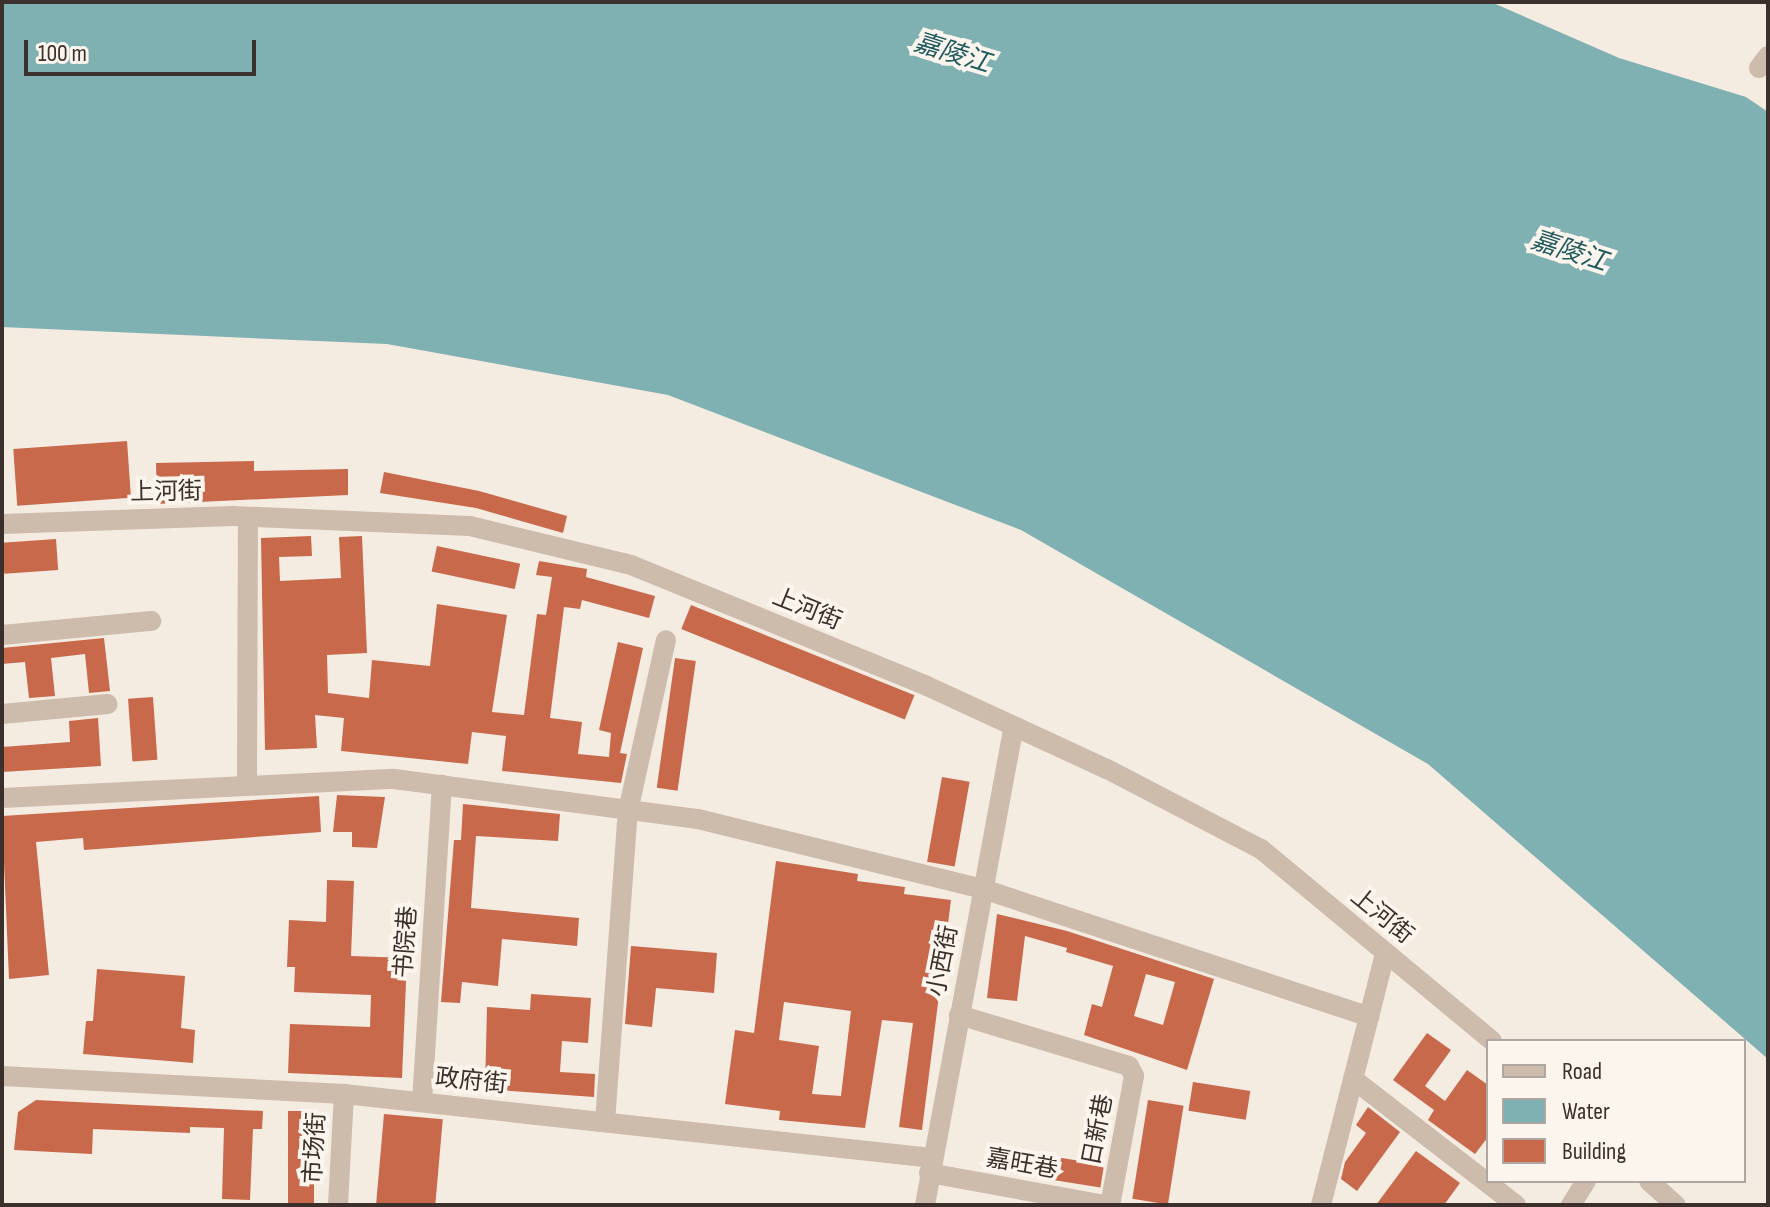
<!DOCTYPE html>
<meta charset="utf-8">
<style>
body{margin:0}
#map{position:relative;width:1770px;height:1207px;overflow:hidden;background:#f4ebe1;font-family:"Sofia Sans Condensed","Noto Sans SC",sans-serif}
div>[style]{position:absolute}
.water>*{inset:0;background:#7fb0b2}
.building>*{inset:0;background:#c8694b;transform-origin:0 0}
.minor>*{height:20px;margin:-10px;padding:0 10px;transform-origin:10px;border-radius:10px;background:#cdbbac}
span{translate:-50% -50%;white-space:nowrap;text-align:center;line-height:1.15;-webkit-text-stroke:8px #fbf5ee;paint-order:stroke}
.street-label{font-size:24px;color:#3b302b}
.water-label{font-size:26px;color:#1f5a5e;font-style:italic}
.frame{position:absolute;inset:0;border:4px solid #3b302b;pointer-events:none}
.legend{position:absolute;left:1486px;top:1039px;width:260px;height:144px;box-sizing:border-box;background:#fbf5ee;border:2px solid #aea6a0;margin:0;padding:10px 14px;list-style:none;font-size:24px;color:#3b302b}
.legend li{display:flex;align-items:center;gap:16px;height:40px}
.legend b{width:40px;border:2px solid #aea6a0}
.scale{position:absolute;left:24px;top:40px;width:232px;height:36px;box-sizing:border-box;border:4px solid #3b302b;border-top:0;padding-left:10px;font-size:24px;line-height:28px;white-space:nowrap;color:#3b302b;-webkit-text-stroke:6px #fbf5ee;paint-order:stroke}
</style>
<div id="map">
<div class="water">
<div style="clip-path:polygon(2px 2px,1491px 2px,1619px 58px,1746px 97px,1768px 112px,1768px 1059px,1428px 764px,1021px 530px,668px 395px,387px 344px,2px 327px)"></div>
</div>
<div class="building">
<div style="left:127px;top:441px;width:57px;height:114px;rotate:86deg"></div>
<div style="clip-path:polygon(254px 461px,254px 471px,348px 469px,348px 495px,157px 504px,156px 463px)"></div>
<div style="clip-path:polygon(384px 472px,479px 491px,567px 516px,563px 533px,476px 508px,380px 493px)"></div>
<div style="clip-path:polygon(311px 536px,312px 556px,279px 557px,280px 581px,341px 578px,339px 537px,362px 536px,367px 653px,327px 655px,328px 693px,369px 698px,372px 660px,430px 666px,437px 604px,507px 615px,492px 712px,524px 715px,537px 614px,546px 615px,552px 577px,536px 575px,539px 561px,587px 569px,586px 577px,655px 596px,649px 618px,582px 600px,580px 609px,564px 607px,550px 718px,582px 722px,578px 754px,609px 757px,611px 733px,599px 730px,618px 642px,643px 648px,620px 753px,627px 754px,621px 783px,502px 771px,506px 736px,472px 732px,468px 764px,341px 751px,344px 718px,315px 715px,317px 748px,265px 750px,261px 538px)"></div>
<div style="left:56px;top:539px;width:31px;height:54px;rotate:86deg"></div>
<div style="left:437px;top:546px;width:85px;height:26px;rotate:12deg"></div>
<div style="left:691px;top:605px;width:241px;height:26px;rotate:22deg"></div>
<div style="clip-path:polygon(104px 638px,110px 691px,89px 693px,85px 654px,51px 658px,55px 696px,29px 698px,25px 662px,2px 664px,2px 648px)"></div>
<div style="left:675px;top:658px;width:21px;height:131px;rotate:8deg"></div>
<div style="left:153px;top:697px;width:63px;height:25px;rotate:86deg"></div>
<div style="clip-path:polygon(98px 718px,101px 766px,2px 772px,2px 747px,70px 742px,69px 721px)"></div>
<div style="left:942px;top:777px;width:28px;height:86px;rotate:10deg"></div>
<div style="clip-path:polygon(337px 795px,385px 797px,377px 848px,352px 847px,352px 832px,333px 832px)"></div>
<div style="clip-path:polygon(319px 796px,321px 832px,84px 850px,83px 838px,36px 842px,49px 975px,9px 979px,2px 816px)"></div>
<div style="clip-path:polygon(463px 804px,560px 814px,558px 841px,476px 836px,471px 908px,579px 918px,577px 946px,502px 939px,498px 986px,462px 982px,460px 1003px,441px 1002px,454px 840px,461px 840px)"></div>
<div style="clip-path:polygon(evenodd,776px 861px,858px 874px,857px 881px,905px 887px,904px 894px,951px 900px,922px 1130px,899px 1127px,913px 1023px,882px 1020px,865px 1128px,779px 1120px,780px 1111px,725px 1104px,735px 1030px,754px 1033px,776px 861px,784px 1002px,851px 1011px,841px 1096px,812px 1094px,819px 1046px,779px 1040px,784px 1002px)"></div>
<div style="clip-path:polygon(327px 880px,354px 881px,351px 956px,407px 958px,402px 1078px,288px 1073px,290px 1024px,370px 1027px,371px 995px,294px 992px,295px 967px,287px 967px,289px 920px,326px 922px)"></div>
<div style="clip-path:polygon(evenodd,997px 914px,1067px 931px,1214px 979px,1187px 1070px,1084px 1035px,1092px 1004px,1102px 1007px,1113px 966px,1066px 952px,1067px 948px,1025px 936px,1017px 1001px,987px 998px,997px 914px,1146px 974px,1175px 982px,1163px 1025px,1134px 1016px,1146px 974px)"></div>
<div style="clip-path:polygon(631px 946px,717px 953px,714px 993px,656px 988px,652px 1027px,625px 1024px)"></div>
<div style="clip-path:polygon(97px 969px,185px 976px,181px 1028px,195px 1030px,193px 1063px,83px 1054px,86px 1021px,93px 1021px)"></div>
<div style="clip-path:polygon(531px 994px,591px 998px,588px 1043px,562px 1041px,560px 1072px,595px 1074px,594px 1097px,485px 1089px,487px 1007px,530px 1010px)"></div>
<div style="clip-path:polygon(1427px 1033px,1451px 1050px,1425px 1086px,1445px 1101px,1467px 1070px,1488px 1085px,1488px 1137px,1475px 1154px,1428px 1120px,1434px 1110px,1393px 1080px)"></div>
<div style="left:1193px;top:1082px;width:58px;height:29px;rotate:9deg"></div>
<div style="clip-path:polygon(36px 1100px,263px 1111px,262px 1129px,253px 1129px,250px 1200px,222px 1199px,224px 1128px,190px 1127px,190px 1133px,93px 1129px,92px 1154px,14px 1150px,18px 1112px)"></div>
<div style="left:1148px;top:1100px;width:36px;height:100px;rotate:9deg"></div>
<div style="clip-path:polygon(1368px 1107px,1400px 1132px,1357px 1191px,1341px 1179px,1345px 1162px,1366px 1133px,1356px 1125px)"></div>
<div style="left:288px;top:1111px;width:26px;height:94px"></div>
<div style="left:384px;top:1114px;width:59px;height:91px;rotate:5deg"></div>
<div style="clip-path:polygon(1416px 1151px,1460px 1183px,1444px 1205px,1376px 1205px)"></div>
<div style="left:1024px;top:1152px;width:81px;height:23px;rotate:9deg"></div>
</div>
<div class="minor">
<div style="left:1759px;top:68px;width:15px;rotate:-53deg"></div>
<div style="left:2px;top:524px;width:231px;rotate:-2deg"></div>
<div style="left:233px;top:516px;width:237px;rotate:2.4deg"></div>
<div style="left:470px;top:526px;width:166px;rotate:13.6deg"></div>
<div style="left:631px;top:565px;width:320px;rotate:22.2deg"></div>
<div style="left:927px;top:686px;width:198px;rotate:24.8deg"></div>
<div style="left:1107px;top:769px;width:174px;rotate:27.5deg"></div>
<div style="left:1261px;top:849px;width:300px;rotate:39.7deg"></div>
<div style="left:2px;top:635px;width:150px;rotate:-5.4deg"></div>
<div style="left:2px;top:714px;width:106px;rotate:-5.4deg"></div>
<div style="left:247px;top:783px;width:266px;rotate:-89.8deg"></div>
<div style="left:2px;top:798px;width:392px;rotate:-2.8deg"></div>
<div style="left:394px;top:779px;width:307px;rotate:7.5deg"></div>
<div style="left:698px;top:819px;width:293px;rotate:13.8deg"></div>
<div style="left:983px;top:889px;width:407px;rotate:18.3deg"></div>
<div style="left:959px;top:1015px;width:177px;rotate:16.7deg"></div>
<div style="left:1129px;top:1066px;width:11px;rotate:63deg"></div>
<div style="left:1134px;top:1076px;width:131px;rotate:100.5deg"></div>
<div style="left:2px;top:1076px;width:342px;rotate:3deg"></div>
<div style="left:344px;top:1094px;width:591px;rotate:6.21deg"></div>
<div style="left:1353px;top:1079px;width:206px;rotate:37.7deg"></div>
<div style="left:422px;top:1102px;width:318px;rotate:-86.4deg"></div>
<div style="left:605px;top:1122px;width:312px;rotate:-85.8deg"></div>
<div style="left:628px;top:811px;width:175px;rotate:-77.5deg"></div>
<div style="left:929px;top:1173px;width:179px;rotate:10.3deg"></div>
<div style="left:1649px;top:1181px;width:36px;rotate:42deg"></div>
<div style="left:338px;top:1205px;width:111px;rotate:-86.9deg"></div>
<div style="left:925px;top:1205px;width:487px;rotate:-79.5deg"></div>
<div style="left:1321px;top:1205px;width:260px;rotate:-75.7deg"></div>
<div style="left:1571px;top:1205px;width:28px;rotate:-58deg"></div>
</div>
<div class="street-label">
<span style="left:166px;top:492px;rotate:-1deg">上河街</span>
<span style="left:807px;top:609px;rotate:22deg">上河街</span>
<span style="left:1382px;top:916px;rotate:39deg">上河街</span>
<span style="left:406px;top:942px;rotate:-86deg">书院巷</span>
<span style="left:943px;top:961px;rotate:-79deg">小西街</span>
<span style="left:471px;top:1081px;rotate:6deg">政府街</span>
<span style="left:1098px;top:1130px;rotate:-79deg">日新巷</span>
<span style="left:315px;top:1148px;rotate:-87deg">市场街</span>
<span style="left:1022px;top:1164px;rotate:10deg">嘉旺巷</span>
</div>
<div class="water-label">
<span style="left:952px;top:54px;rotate:17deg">嘉陵江</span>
<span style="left:1569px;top:252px;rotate:18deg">嘉陵江</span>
</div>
<div class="frame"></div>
<ul class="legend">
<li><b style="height:10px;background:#cdbbac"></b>Road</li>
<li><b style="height:22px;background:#7fb0b2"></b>Water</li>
<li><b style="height:22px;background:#c8694b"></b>Building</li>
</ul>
<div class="scale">100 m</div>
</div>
